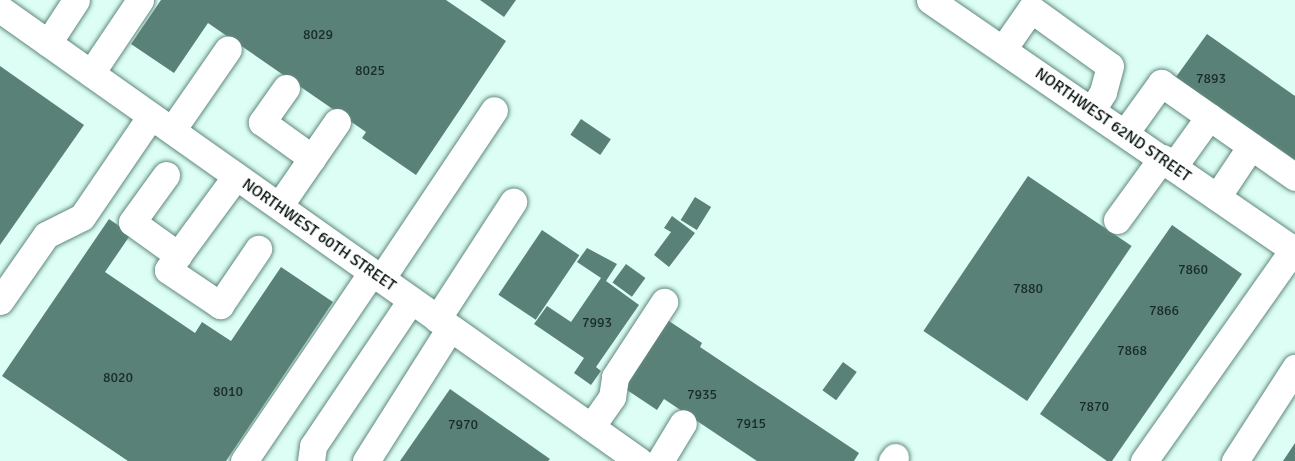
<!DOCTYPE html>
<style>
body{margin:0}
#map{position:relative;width:1295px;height:461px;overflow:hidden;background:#dcfef5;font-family:Signika,sans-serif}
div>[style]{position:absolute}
.building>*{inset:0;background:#5a8177;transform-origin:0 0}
.roads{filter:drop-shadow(0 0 2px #60887e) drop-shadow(0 0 2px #60887e)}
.minor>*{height:27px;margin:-13.5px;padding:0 13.5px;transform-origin:13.5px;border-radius:13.5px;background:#fff}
span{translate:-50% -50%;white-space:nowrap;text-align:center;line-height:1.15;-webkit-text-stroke:4.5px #fff;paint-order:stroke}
.number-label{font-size:14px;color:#182c27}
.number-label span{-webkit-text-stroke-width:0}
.street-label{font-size:16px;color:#020f0c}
</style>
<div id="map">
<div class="building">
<div style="clip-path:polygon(161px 0,446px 0,506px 41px,416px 175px,362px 138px,366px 132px,208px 23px,174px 73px,131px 44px)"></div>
<div style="clip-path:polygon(480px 0,516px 0,504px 17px)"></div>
<div style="clip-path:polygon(1207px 34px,1295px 96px,1295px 160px,1176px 77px)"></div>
<div style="clip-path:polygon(0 66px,84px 125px,0 245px)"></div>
<div style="left:581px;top:119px;width:36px;height:19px;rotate:34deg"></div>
<div style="left:1028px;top:176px;width:125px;height:187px;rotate:34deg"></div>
<div style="left:695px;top:197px;width:19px;height:27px;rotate:32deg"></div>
<div style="clip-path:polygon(672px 216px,695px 233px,669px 267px,654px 255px,671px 232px,664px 228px)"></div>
<div style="clip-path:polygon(109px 219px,131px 234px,105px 272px,195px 333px,202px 322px,231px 341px,281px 267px,333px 302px,226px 461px,128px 461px,2px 376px)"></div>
<div style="clip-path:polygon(1172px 225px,1242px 274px,1112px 461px,1107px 461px,1040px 414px)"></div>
<div style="left:542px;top:230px;width:45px;height:78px;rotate:34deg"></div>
<div style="clip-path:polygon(587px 248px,617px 264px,606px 281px,639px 305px,596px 367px,601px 371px,591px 385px,574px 373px,584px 358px,534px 324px,547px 306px,571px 322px,601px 278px,577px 262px)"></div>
<div style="left:626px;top:264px;width:24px;height:23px;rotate:36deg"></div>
<div style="clip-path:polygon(666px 319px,702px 343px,700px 347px,859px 453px,854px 461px,757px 461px,664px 399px,657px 410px,621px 386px)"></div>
<div style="left:843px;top:362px;width:17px;height:35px;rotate:36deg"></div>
<div style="clip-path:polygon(450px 389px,550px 459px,548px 461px,400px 461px)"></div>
<div style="clip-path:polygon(1295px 443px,1295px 461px,1283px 461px)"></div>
</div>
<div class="roads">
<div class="minor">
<div style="left:930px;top:0;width:443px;rotate:34.5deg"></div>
<div style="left:0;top:9px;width:783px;rotate:35.27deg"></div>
<div style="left:48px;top:43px;width:51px;rotate:-56.9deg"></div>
<div style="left:1003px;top:49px;width:49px;rotate:-55deg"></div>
<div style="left:1031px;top:9px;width:97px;rotate:35.8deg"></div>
<div style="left:1110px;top:66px;width:27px;rotate:105deg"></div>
<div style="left:1103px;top:92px;width:21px;rotate:121deg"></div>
<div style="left:91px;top:73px;width:88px;rotate:-56.1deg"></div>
<div style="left:286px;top:88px;width:42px;rotate:125.2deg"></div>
<div style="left:262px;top:122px;width:62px;rotate:35.8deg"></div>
<div style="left:172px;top:130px;width:98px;rotate:-55.3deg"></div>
<div style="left:1125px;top:133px;width:62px;rotate:-54.2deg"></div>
<div style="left:1161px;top:83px;width:164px;rotate:35deg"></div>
<div style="left:1173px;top:167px;width:62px;rotate:-54.2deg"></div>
<div style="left:166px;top:175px;width:58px;rotate:125.9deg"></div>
<div style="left:132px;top:222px;width:57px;rotate:35.7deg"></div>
<div style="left:178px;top:255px;width:98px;rotate:-53.7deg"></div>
<div style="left:1217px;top:197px;width:61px;rotate:-56.3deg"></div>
<div style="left:279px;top:206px;width:102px;rotate:-55.4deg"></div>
<div style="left:1117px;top:220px;width:77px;rotate:-54deg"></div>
<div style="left:178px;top:255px;width:18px;rotate:124deg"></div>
<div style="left:168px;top:270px;width:63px;rotate:33.9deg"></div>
<div style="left:220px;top:305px;width:68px;rotate:-55.8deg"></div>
<div style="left:381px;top:279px;width:203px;rotate:-56.2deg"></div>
<div style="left:0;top:301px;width:80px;rotate:-55.1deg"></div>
<div style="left:46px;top:235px;width:40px;rotate:-26.6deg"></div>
<div style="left:82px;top:217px;width:122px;rotate:-55.7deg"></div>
<div style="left:437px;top:319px;width:140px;rotate:-57deg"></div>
<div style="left:591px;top:427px;width:37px;rotate:-55deg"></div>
<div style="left:612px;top:397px;width:20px;rotate:-81deg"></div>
<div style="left:615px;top:377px;width:90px;rotate:-56.8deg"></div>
<div style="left:244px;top:461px;width:228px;rotate:-55.9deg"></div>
<div style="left:311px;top:461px;width:15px;rotate:-82deg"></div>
<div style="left:313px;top:446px;width:176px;rotate:-56.1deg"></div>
<div style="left:366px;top:461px;width:157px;rotate:-57.7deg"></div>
<div style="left:660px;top:461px;width:44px;rotate:-58.8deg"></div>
<div style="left:892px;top:461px;width:5px;rotate:-53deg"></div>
<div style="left:1144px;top:461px;width:258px;rotate:-54.8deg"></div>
<div style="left:1235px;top:461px;width:111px;rotate:-57.2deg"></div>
</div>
</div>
<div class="number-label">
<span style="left:318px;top:35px">8029</span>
<span style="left:370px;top:71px">8025</span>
<span style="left:1211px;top:79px">7893</span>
<span style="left:1193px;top:270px">7860</span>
<span style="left:1028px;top:289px">7880</span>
<span style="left:1164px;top:311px">7866</span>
<span style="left:597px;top:323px">7993</span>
<span style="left:1132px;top:351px">7868</span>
<span style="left:118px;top:378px">8020</span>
<span style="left:228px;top:392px">8010</span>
<span style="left:702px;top:395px">7935</span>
<span style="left:1094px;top:407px">7870</span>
<span style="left:751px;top:424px">7915</span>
<span style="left:463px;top:425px">7970</span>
</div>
<div class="street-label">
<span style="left:1113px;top:125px;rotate:35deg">NORTHWEST 62ND STREET</span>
<span style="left:319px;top:235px;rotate:35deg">NORTHWEST 60TH STREET</span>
</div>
</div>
